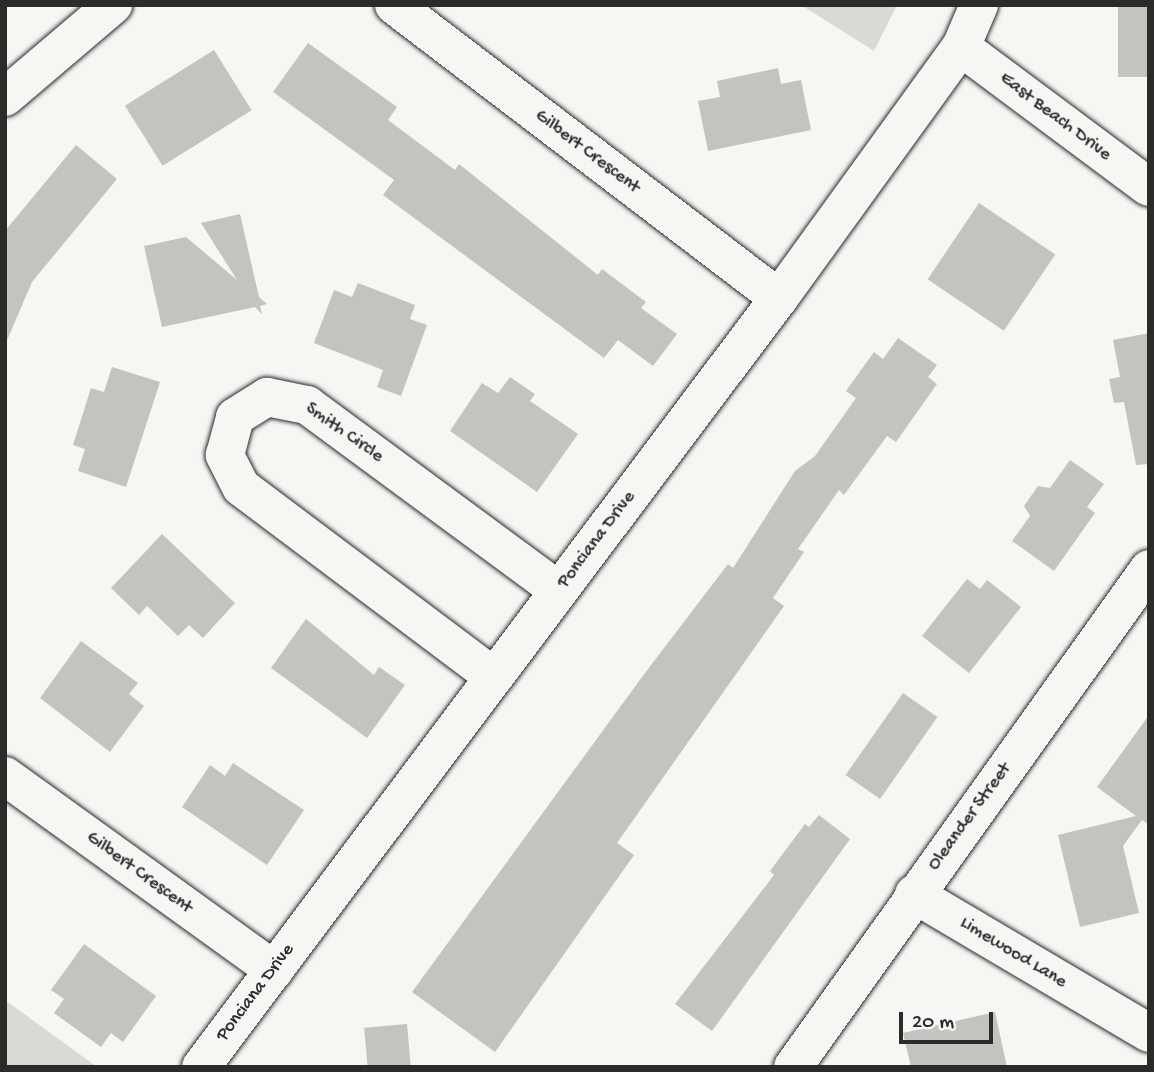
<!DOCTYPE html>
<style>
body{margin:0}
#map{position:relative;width:1154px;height:1072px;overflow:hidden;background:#f6f6f2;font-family:"Gochi Hand",sans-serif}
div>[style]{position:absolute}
.green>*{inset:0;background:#d9d9d5}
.building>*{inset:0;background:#c3c3c0;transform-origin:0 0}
.roads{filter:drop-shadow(0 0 2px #2b2b2b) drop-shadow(0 0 2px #2b2b2b)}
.minor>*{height:38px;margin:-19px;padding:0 19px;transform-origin:19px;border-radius:19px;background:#f6f6f2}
span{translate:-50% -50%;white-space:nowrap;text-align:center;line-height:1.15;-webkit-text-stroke:6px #f6f6f2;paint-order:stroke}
.street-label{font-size:19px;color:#2b2b2b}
.frame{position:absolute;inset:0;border:7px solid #2b2b2b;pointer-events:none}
.scale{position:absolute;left:899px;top:1012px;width:94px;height:32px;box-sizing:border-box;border:4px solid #2b2b2b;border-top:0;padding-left:9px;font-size:21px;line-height:24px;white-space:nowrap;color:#2b2b2b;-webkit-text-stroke:5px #f6f6f2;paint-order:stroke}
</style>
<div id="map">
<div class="green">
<div style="clip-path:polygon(801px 5px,897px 5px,874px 51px)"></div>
<div style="clip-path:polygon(5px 1000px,97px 1067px,5px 1067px)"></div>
</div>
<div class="building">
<div style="left:1118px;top:5px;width:31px;height:72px"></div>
<div style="clip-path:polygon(308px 43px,397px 107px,388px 120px,455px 170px,459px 164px,598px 275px,602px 269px,646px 302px,641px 308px,677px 334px,653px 366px,618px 340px,604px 358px,383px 195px,394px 180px,273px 92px)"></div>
<div style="left:214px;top:50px;width:71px;height:105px;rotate:58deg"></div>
<div style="clip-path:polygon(778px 68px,781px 84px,801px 80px,811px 130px,708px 151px,698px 101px,720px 97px,717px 81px)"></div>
<div style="clip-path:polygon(76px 145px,117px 179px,32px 282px,5px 345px,5px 231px)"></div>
<div style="left:979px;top:203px;width:92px;height:92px;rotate:34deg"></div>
<div style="clip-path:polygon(240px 214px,259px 297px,267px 304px,260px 306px,262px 314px,255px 307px,162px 327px,144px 246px,186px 237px,237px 280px,201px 223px)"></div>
<div style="clip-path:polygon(358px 283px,415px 305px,410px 319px,427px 325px,401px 396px,377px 387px,383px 370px,314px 343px,334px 290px,352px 297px)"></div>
<div style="clip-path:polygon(1149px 333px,1149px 464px,1136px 465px,1124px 402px,1114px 403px,1109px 379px,1120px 377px,1113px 340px)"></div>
<div style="clip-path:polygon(898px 338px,937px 365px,928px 377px,937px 384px,896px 442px,887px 436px,844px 495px,839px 490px,798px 549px,804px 552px,773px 598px,784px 606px,617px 843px,634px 855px,495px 1052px,412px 992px,642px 677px,728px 564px,733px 568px,795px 471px,815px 456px,856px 398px,846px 391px,874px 352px,883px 359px)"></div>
<div style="clip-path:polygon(112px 367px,160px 382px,126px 487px,78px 471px,85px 449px,73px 445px,91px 388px,104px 392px)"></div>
<div style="clip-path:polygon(510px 377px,535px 394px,530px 401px,578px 434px,537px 492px,450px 431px,482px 383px,498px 393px)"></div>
<div style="clip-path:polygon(1070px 460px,1104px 484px,1087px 507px,1095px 513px,1054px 571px,1012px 541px,1030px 516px,1024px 506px,1038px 486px,1050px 488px)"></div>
<div style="clip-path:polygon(162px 534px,235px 603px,203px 638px,189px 625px,178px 636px,147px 606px,139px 615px,111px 588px)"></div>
<div style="clip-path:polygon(967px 579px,980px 589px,987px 580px,1021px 607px,969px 673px,922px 636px)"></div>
<div style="clip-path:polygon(306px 619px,374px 675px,379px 667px,405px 685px,367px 738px,271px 668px)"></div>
<div style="clip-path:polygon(81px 641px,138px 683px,129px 694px,144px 706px,110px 752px,40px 698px)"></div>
<div style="left:903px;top:693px;width:42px;height:100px;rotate:35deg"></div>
<div style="clip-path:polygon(1149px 715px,1149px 825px,1142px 820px,1123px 846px,1139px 913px,1080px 927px,1058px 835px,1136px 816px,1097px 787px)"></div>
<div style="clip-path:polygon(233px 763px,304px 810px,267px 865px,182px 807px,210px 765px,225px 776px)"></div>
<div style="clip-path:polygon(819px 815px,850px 839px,712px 1031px,675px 1004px,774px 875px,770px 871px,805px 824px,809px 827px)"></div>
<div style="clip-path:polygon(84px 944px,156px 996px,123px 1042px,111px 1033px,101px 1047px,54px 1013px,64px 999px,51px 990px)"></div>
<div style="clip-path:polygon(995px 1012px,1007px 1067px,911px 1067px,903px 1033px)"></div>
<div style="left:407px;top:1024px;width:43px;height:43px;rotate:85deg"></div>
</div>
<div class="roads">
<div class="minor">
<div style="left:394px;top:5px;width:484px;rotate:37.3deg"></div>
<div style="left:961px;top:47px;width:234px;rotate:36.7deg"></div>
<div style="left:5px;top:97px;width:142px;rotate:-40.4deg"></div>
<div style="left:494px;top:677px;width:316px;rotate:-143.1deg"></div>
<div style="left:241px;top:487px;width:36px;rotate:-117deg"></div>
<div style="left:225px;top:455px;width:39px;rotate:-75deg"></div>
<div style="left:235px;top:417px;width:38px;rotate:-32deg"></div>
<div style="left:267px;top:397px;width:41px;rotate:11.3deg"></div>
<div style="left:307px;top:405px;width:313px;rotate:36.4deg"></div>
<div style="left:5px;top:776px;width:332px;rotate:35.8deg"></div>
<div style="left:914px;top:894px;width:273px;rotate:30.6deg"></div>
<div style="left:201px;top:1067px;width:962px;rotate:-53.07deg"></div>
<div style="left:779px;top:298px;width:310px;rotate:-54.1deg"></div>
<div style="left:961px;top:47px;width:46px;rotate:-66.8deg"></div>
<div style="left:793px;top:1067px;width:612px;rotate:-54.44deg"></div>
</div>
</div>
<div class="street-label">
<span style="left:1055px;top:117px;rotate:37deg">East Beach Drive</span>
<span style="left:587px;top:152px;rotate:37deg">Gilbert Crescent</span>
<span style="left:344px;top:433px;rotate:35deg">Smith Circle</span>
<span style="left:597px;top:540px;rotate:-53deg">Ponciana Drive</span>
<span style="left:970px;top:817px;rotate:-54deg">Oleander Street</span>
<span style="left:139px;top:873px;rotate:36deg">Gilbert Crescent</span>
<span style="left:1013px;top:953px;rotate:31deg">Limewood Lane</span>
<span style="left:256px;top:993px;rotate:-53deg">Ponciana Drive</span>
</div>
<div class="frame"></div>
<div class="scale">20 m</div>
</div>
